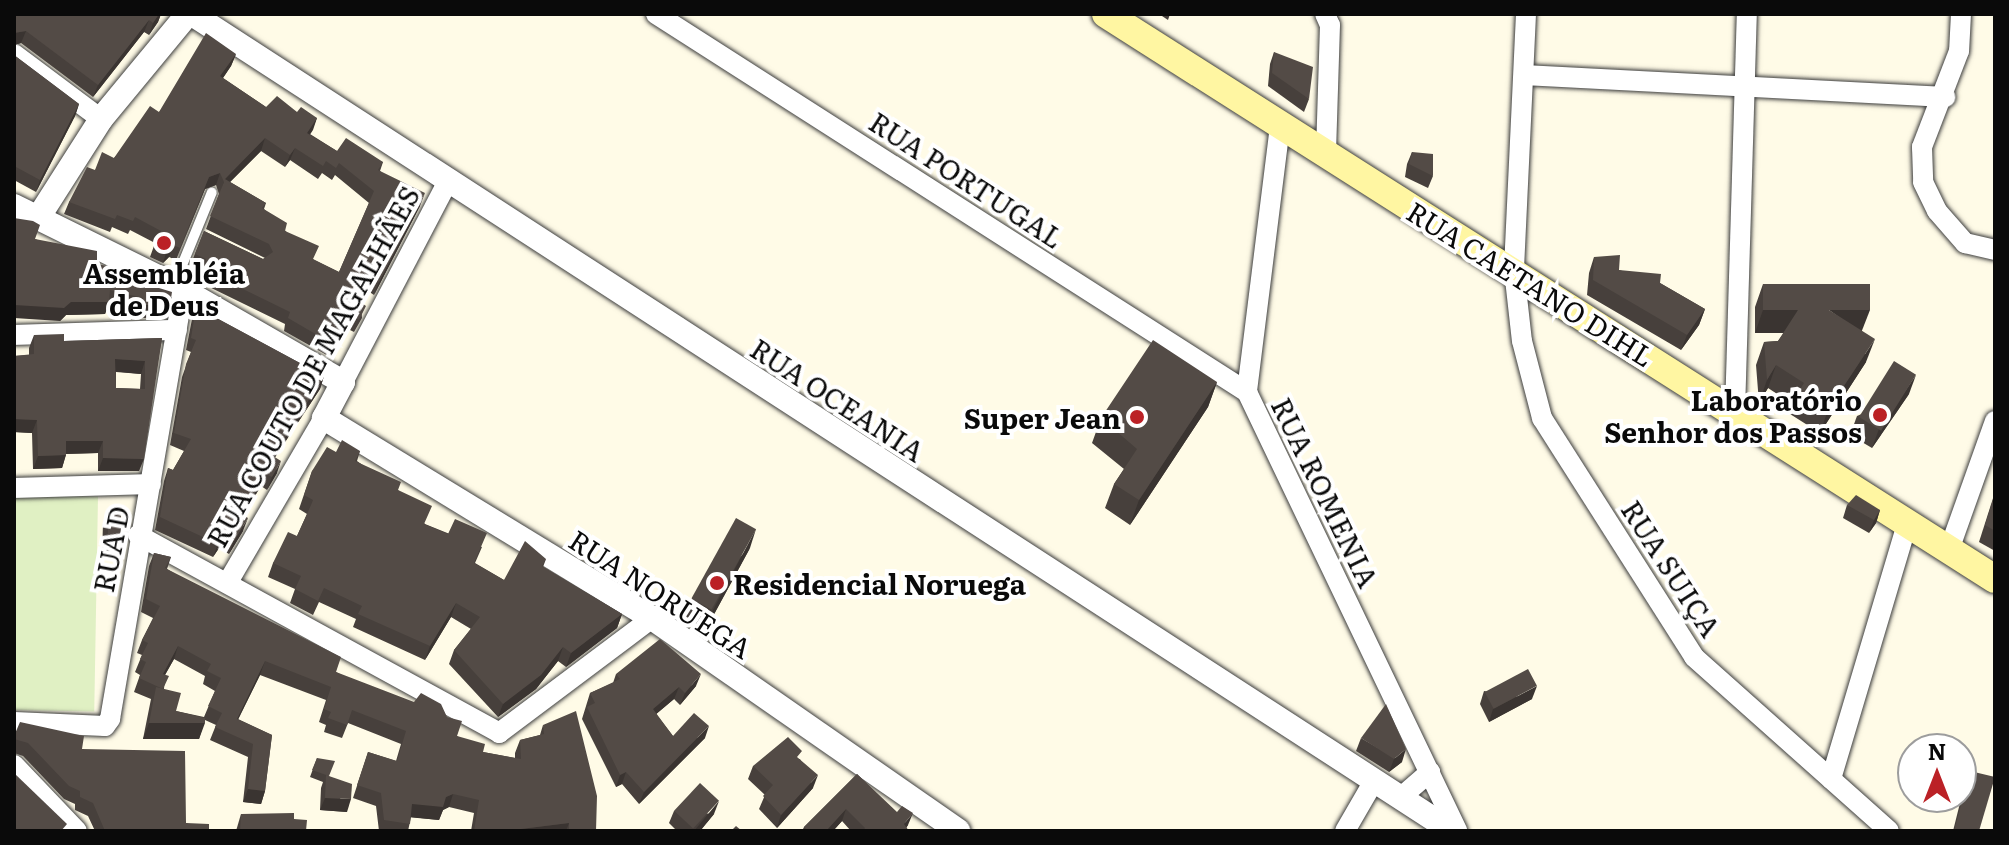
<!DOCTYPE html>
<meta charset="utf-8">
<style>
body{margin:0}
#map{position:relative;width:2009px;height:845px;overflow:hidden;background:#fffbe7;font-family:Literata,serif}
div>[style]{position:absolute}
.pitch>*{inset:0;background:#e0f0c3;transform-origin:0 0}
.roads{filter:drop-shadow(0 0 2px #3d3d3d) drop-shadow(0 0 2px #3d3d3d)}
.service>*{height:10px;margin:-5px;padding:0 5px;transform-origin:5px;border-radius:5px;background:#fff}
.minor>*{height:20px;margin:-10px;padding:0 10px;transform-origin:10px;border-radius:10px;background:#fff}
.tertiary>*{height:24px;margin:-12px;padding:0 12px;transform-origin:12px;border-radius:12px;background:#fff}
.secondary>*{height:28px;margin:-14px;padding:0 14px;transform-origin:14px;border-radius:14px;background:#fff6a2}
.wall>*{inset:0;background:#47403c}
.shaded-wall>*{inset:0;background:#3a3431}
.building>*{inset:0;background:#534b46;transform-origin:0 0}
.dots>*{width:22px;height:22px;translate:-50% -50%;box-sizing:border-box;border:4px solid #fff;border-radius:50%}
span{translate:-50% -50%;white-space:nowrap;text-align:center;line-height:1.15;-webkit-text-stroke:8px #fff;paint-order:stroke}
.street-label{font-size:28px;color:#0a0a0a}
.poi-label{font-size:28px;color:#0a0a0a;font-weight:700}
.right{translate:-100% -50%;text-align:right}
.left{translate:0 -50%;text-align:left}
.frame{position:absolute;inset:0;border:16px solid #0a0a0a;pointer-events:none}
.north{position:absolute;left:1897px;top:733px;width:80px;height:80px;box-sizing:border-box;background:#fff;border:2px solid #9d9d9d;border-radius:50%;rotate:0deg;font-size:22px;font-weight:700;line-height:32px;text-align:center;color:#0a0a0a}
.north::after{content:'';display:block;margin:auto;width:28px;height:36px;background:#bb2126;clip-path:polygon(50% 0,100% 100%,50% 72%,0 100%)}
</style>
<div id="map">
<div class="pitch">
<div style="left:14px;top:495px;width:84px;height:215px;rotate:1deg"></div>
</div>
<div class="roads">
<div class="service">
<div style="left:174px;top:285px;width:100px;rotate:-67.8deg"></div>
</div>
<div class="minor">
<div style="left:656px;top:14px;width:702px;rotate:32.6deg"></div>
<div style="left:1325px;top:14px;width:12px;rotate:66deg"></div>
<div style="left:1330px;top:25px;width:130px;rotate:91.8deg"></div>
<div style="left:1526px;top:14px;width:256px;rotate:92.7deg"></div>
<div style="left:1514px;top:270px;width:71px;rotate:83.6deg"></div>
<div style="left:1522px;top:341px;width:80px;rotate:75.4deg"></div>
<div style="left:1542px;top:418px;width:283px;rotate:57.5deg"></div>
<div style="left:1694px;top:657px;width:261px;rotate:41.7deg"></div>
<div style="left:1961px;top:14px;width:37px;rotate:93deg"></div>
<div style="left:1959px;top:51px;width:103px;rotate:111.1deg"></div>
<div style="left:1922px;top:147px;width:35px;rotate:88deg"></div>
<div style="left:1923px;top:182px;width:32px;rotate:64deg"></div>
<div style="left:1937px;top:211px;width:43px;rotate:48.8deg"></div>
<div style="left:1965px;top:243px;width:31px;rotate:13deg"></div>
<div style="left:14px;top:54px;width:109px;rotate:36.8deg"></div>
<div style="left:1524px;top:75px;width:422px;rotate:3deg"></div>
<div style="left:1280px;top:126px;width:268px;rotate:97.1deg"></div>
<div style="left:1247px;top:392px;width:487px;rotate:64.4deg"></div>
<div style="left:14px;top:335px;width:163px;rotate:-1.8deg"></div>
<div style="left:343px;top:382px;width:229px;rotate:-62.4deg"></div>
<div style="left:1735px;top:412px;width:398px;rotate:-88.3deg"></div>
<div style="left:14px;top:488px;width:137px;rotate:-1.7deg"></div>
<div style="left:138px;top:535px;width:412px;rotate:28.7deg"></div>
<div style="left:499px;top:733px;width:191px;rotate:-36.9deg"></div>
<div style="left:1949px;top:550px;width:137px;rotate:-70.4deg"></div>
<div style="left:228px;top:582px;width:190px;rotate:-59.7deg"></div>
<div style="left:14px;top:722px;width:91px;rotate:2.5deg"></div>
<div style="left:105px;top:726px;width:9px;rotate:-54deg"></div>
<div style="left:110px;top:719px;width:434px;rotate:-80.3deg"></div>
<div style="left:14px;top:765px;width:91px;rotate:46.3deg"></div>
<div style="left:1831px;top:779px;width:266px;rotate:-73.4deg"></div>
<div style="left:1400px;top:798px;width:40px;rotate:-41deg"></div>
<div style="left:1345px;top:831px;width:58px;rotate:-59.9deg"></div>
</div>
<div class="tertiary">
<div style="left:192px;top:14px;width:1502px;rotate:32.96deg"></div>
<div style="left:14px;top:206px;width:178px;rotate:26.3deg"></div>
<div style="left:174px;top:285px;width:195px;rotate:29.9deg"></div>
<div style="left:343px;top:382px;width:41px;rotate:117.8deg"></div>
<div style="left:324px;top:418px;width:384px;rotate:31.4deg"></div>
<div style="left:652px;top:618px;width:373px;rotate:34.8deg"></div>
<div style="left:38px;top:218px;width:117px;rotate:-57.5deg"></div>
<div style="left:101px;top:119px;width:136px;rotate:-50.4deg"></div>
</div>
<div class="secondary">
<div style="left:1106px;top:14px;width:1053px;rotate:32.44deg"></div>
</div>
</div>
<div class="wall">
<div style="clip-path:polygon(14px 14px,161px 14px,158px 22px,149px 35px,144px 32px,93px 97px,21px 43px,14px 45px)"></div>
<div style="clip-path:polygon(1159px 14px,1170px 14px,1168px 20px)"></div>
<div style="clip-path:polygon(1274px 52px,1309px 99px,1304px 112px,1268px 86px,1270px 64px)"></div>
<div style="clip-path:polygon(evenodd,236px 54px,231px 66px,223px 78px,266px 107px,317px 118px,310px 134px,337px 151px,383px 162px,380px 171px,420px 206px,374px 295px,368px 291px,361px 303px,362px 318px,354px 332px,346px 328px,332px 358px,284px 331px,285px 324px,199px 282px,202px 271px,190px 266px,204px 231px,263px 259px,265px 258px,206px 229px,219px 194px,216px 185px,205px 189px,176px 260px,169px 257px,163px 263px,150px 257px,155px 243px,130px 230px,128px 234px,112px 227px,110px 232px,64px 214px,69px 202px,95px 170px,114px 158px,159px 112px,236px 54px,261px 151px,285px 167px,290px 160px,318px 179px,322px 173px,332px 180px,335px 175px,369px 203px,339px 272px,314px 260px,264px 209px,266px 203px,230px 182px,261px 151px)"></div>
<div style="clip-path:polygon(14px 55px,79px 104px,75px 116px,36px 192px,14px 180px)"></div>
<div style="clip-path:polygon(1412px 152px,1433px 176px,1428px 188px,1405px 177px,1407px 164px)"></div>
<div style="clip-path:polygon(35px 239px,146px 284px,165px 317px,137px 318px,138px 311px,109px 304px,105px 314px,66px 315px,60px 321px)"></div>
<div style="clip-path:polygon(1594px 257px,1619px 270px,1660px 283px,1705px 309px,1699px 325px,1681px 350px,1587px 295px,1589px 273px)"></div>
<div style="clip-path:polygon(1763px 284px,1862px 331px,1866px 362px,1820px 433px,1790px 414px,1794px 405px,1768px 388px,1759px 403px,1756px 365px,1764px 342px,1778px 341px,1784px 333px,1755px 333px,1755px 307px)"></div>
<div style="clip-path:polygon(196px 307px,324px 376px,320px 389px,275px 457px,277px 473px,267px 490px,261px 486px,243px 515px,243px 531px,229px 554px,219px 548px,213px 557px,155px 530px,164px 481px,168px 468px,173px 470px,184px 451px,170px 445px,182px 377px,191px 352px,186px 350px,192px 319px)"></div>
<div style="clip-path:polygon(evenodd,34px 335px,64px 341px,162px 338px,139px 471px,98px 471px,98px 453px,66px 454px,62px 468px,33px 469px,32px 433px,14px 432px,14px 356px,29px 355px,29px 348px,34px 335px,116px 372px,141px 374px,140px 389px,116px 388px,116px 372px)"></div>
<div style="clip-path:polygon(1217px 382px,1208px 407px,1130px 525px,1105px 508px,1114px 484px,1124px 469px,1092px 443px,1101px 418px)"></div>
<div style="clip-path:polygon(1909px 394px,1872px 448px,1850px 435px,1857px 416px)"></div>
<div style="clip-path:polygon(360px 451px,357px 461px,398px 490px,425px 524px,482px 547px,475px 563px,504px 580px,546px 559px,543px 567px,622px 614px,617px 628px,566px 667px,558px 661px,536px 689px,498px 717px,449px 664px,454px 650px,471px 629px,451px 617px,425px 660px,353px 627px,356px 619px,319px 602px,313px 615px,290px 603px,295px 589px,268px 577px,273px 563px,297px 536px,307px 514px,299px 509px,312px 471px,336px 452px)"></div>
<div style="clip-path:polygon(1995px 492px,1995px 551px,1979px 542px)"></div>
<div style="clip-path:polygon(1847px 505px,1880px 510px,1876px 523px,1869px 533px,1843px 518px)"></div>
<div style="clip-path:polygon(108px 510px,120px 543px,116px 556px,102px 556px,103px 523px)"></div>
<div style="clip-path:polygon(750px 548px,706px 629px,685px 618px,692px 599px)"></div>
<div style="clip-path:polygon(evenodd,154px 553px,171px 557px,167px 569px,336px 672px,457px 736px,483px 752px,515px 758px,515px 753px,520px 740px,540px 735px,543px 725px,596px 831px,471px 831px,474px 813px,449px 807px,443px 810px,439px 820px,411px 817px,408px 831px,379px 831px,376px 806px,353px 798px,368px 752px,396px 761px,401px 744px,348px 723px,342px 738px,324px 732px,326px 725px,319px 722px,326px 700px,260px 675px,238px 719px,272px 735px,265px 791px,261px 804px,243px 802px,248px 757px,210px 740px,216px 725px,205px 720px,199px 739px,143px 739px,151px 699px,134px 692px,140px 675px,135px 672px,142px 655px,137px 653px,142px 640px,153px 618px,141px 612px,149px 566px,154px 553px,174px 659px,205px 676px,203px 684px,215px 691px,204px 717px,176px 711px,164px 689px,165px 675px,174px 659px)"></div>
<div style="clip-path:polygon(616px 674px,696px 686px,680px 705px,674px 699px,656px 714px,673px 736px,705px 738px,639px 804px,622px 784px,616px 787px,582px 719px,590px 693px,613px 683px)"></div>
<div style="clip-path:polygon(1484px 691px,1532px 699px,1489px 722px,1480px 704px)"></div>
<div style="clip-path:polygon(14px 736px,82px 749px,186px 823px,209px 831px,95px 831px,88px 816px,75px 810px,75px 804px,64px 799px,23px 756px,14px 753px)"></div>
<div style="clip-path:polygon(1361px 738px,1402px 762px,1389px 772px,1356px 751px)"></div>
<div style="clip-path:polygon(317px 758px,329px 776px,347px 812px,320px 810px,321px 788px,323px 782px,310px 777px)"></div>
<div style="clip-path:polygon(800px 759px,813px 788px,777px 828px,759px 809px,765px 795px,748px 779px,753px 766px)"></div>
<div style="clip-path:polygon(1970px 771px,1979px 831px,1953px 831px,1965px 783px)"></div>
<div style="clip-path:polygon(857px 774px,908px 825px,906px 828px,909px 831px,851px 831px,842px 821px,833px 831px,802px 831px,804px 827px)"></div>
<div style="clip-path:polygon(674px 811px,714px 814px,700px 831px,677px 831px,669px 823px)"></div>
<div style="clip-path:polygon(241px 814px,294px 819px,306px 831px,236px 831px)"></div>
</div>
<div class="shaded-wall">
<div style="clip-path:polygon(159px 14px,161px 14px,158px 22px,149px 35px,153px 23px)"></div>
<div style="clip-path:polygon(149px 20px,144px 32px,93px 97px,98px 85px)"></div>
<div style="clip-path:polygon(26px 31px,21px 43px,14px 45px,14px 33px)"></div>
<div style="clip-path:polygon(236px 54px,231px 66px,216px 88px,220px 76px)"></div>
<div style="clip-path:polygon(79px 104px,75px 116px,36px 192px,40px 180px)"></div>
<div style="clip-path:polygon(317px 118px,313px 130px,303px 145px,307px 133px)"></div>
<div style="clip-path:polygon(265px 138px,261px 151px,221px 191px,225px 179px)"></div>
<div style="clip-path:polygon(295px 148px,290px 160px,285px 167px,290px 155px)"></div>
<div style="clip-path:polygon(220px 173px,216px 185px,205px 189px,176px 260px,209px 177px)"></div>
<div style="clip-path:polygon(425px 193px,420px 206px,374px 295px,379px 282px)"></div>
<div style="clip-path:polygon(173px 245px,169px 257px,163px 263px,167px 250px)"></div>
<div style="clip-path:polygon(373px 278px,368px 291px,355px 315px,360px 302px)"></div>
<div style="clip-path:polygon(71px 302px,109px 302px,105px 314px,66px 315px,60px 321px,14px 318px,14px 305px)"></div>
<div style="clip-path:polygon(141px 305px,170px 305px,165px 317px,137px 318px)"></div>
<div style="clip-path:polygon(1705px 309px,1699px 325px,1681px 350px,1687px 335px)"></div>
<div style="clip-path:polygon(1763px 310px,1798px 310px,1790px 333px,1755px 333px)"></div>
<div style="clip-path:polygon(1829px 310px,1870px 310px,1861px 333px)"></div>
<div style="clip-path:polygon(351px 316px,346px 328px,332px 358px,336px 346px)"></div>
<div style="clip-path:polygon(1875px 339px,1866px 362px,1820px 433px,1828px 410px)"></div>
<div style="clip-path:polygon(115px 359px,145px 361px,141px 374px,111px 371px)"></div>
<div style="clip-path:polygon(1776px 365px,1768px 388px,1759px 403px,1767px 380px)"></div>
<div style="clip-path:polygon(1916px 375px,1909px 394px,1872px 448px,1879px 429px)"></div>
<div style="clip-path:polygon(324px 376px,320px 389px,268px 468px,273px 456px)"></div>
<div style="clip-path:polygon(1217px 382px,1208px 407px,1130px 525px,1139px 500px)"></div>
<div style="clip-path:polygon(14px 419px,37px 420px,32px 433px,14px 432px)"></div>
<div style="clip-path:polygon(66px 441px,103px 441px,98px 453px,61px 454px)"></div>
<div style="clip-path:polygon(66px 455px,62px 468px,33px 469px,38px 456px)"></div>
<div style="clip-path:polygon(103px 458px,144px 459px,139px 471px,98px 471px)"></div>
<div style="clip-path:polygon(281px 461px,277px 473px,267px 490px,272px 477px)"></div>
<div style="clip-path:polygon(266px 474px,261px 486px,236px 526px,241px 514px)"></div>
<div style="clip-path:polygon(1880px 510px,1876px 523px,1869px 533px,1874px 520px)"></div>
<div style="clip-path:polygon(248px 518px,243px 531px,229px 554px,234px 541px)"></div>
<div style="clip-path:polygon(756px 529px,750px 548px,706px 629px,713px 610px)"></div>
<div style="clip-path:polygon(224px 535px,219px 548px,213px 557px,218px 544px)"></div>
<div style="clip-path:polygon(107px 543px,120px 543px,116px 556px,102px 556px)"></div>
<div style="clip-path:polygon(456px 603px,451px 617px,425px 660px,430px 646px)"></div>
<div style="clip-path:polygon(622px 614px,617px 628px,566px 667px,571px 653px)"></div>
<div style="clip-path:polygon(178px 646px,174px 659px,158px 687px,163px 674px)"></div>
<div style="clip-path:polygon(563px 647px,558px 661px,536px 689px,498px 717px,503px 704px)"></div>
<div style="clip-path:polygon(265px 661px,260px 675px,232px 732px,237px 719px)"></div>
<div style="clip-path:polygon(701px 674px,696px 686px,680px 705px,685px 693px)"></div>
<div style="clip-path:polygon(1537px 686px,1532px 699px,1489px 722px,1493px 709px)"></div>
<div style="clip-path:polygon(679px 687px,674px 699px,648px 721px,653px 709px)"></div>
<div style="clip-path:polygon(149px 723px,205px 723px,199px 739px,143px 739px)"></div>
<div style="clip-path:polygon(709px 726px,705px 738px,639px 804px,644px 792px)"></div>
<div style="clip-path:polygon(1406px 749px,1402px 762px,1389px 772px,1394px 759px)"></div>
<div style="clip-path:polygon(626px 772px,622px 784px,616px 787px,620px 775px)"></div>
<div style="clip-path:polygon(818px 775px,813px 788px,777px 828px,781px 815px)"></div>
<div style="clip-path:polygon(248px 789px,265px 791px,261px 804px,243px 802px)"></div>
<div style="clip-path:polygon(453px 794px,449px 807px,443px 810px,439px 820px,407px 817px,412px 804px,446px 797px)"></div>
<div style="clip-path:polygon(325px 798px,351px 799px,347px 812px,320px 810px)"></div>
<div style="clip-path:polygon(719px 801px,714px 814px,700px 831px,694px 831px)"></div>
<div style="clip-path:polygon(846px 809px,842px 821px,833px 831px,826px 831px)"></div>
<div style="clip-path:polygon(913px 813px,908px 825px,904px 831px,904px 824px)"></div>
<div style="clip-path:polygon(569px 823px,566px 831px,520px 831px,521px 829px)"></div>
</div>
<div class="building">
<div style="clip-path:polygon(14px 14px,159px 14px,153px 23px,149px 20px,98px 85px,26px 31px,14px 33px)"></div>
<div style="clip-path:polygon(evenodd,206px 33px,236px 54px,220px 76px,266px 107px,277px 96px,297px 112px,301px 107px,317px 118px,307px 133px,337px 151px,346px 138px,383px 162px,378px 170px,425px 193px,379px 282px,373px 278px,360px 302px,366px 306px,359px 320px,351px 316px,336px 346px,288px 318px,290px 312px,204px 270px,206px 259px,195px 254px,204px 231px,263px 259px,273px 252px,269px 244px,210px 216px,224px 182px,220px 173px,209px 177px,180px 248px,173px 245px,167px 250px,155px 244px,161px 231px,135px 217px,133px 221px,117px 215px,115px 219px,69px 202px,87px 167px,95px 170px,102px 152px,114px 158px,150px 106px,159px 112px,206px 33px,265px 138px,290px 155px,295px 148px,323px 166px,326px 161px,336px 168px,339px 163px,374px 191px,339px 272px,313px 259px,319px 246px,285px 231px,287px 223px,262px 208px,266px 203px,225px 179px,265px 138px)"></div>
<div style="clip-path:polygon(1274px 52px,1313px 67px,1309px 99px,1272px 73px)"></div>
<div style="clip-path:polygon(14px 55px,79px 104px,40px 180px,16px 167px,14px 168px)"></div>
<div style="clip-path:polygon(1412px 152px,1433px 154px,1433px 176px,1409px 164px)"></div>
<div style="clip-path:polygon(14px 218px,33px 221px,40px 225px,35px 239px,97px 251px,97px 264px,147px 274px,146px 284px,172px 292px,170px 305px,141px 305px,143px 298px,110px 290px,109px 302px,71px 302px,64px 308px,14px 305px)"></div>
<div style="clip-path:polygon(1620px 255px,1619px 270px,1661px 274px,1660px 283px,1705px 309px,1687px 335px,1593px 280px,1594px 257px)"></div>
<div style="clip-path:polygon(1763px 284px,1870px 284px,1870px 310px,1829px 310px,1875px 339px,1828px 410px,1799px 391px,1804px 383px,1776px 365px,1767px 380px,1764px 342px,1778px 341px,1798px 310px,1763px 310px)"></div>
<div style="clip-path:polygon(196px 307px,324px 376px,273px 456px,281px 461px,272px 477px,266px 474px,241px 514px,248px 518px,234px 541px,224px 535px,218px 544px,160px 517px,168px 468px,173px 470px,191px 439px,174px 433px,186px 364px,196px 340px,191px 338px)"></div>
<div style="clip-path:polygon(evenodd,64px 334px,64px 341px,162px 338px,144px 459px,103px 458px,103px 441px,66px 441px,66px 455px,38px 456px,37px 420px,14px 419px,14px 356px,34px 354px,34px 335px,64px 334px,115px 359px,145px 361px,145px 389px,116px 388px,115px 359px)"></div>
<div style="clip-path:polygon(1153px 340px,1217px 382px,1139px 500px,1114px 484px,1137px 449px,1101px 418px)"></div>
<div style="left:1894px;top:361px;width:26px;height:66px;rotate:32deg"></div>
<div style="clip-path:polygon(342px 440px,360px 451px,355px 461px,401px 482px,398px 490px,432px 506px,424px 524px,448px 534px,455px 519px,487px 533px,474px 563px,504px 580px,525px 541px,546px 559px,542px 566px,622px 614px,571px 653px,563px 647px,541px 675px,503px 704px,454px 650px,480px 617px,456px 603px,430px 646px,358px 614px,362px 606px,324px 588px,318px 601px,295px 589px,301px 576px,273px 563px,288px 532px,297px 536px,311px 505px,313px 500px,304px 495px,312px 471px,327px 447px,336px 452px)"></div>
<div style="clip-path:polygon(1995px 493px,1995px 531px,1985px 525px)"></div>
<div style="clip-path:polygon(1856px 495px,1880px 510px,1874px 520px,1847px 505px)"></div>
<div style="left:108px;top:510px;width:13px;height:33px"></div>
<div style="left:736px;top:518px;width:23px;height:92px;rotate:29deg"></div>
<div style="clip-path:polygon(154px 553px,171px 557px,165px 568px,341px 657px,336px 672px,414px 702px,421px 693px,441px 704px,447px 717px,462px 721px,457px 736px,485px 744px,483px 752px,521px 759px,520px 740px,544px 734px,543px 725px,576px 711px,597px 796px,596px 831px,569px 831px,569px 823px,521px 829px,521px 831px,474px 831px,479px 800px,453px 794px,446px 797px,443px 807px,412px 804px,410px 824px,384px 820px,381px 793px,357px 785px,368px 752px,397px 761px,406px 731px,352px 710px,347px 725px,328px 718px,331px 712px,324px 709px,331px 687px,265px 661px,237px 719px,272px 735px,265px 791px,248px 789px,253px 744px,215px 727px,222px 713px,208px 706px,221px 678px,207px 671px,211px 664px,178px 646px,163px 674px,169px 676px,163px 689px,139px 678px,146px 662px,140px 659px,148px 643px,142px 640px,160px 606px,146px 599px)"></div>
<div style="clip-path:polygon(660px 639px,701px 674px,685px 693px,679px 687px,653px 709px,673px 736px,694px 713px,709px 726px,644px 792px,626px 772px,620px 775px,587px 707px,595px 703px,590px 693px,620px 679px,616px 674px)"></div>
<div style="left:1528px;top:669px;width:19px;height:49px;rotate:62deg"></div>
<div style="clip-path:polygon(156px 687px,181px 693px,176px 711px,205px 718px,205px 723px,149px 723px)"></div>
<div style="clip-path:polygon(1386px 704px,1406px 749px,1394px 759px,1361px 738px)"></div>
<div style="clip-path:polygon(20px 722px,84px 736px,82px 749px,185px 751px,186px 823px,209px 824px,209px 831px,105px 831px,93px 803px,80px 797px,80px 791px,69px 786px,28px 743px,14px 739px,14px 736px)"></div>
<div style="clip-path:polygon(788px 737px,802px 751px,797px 757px,818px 775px,781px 815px,763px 796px,773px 785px,753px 766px)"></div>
<div style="clip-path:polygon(317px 758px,335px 761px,329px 776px,312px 770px)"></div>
<div style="clip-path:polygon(1970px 771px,1995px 777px,1979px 831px,1954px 831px)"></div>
<div style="clip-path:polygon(14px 773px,67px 824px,61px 831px,14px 831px)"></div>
<div style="clip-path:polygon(857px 774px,897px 812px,902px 806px,913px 813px,904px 824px,909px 831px,863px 831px,865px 828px,846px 809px,826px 831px,808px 831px,804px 827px)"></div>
<div style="clip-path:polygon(326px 775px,352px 784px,351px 799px,325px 798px)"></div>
<div style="left:700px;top:783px;width:26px;height:38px;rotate:43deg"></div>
<div style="clip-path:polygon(294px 813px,294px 819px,307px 820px,306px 831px,240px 831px,241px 814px)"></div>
<div style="clip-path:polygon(736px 826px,742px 831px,731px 831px)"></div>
</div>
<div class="dots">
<div style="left:164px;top:243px;background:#bb2126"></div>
<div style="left:1880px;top:415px;background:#bb2126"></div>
<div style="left:1137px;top:417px;background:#bb2126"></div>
<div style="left:717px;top:583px;background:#bb2126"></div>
</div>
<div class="street-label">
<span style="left:967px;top:179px;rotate:33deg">RUA PORTUGAL</span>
<span style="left:1531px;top:283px;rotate:32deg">RUA CAETANO DIHL</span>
<span style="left:312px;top:366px;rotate:-61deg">RUA COUTO DE MAGALHÃES</span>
<span style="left:838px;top:399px;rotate:33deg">RUA OCEANIA</span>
<span style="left:1326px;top:492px;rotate:64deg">RUA ROMENIA</span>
<span style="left:110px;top:549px;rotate:-79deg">RUA D</span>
<span style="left:1672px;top:568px;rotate:57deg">RUA SUIÇA</span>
<span style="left:661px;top:593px;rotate:33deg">RUA NORUEGA</span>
</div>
<div class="poi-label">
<span style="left:164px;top:288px">Assembléia<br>de Deus</span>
<span class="right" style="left:1862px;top:415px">Laboratório<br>Senhor dos Passos</span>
<span class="right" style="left:1121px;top:417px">Super Jean</span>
<span class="left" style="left:733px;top:583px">Residencial Noruega</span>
</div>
<div class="frame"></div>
<div class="north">N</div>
</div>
